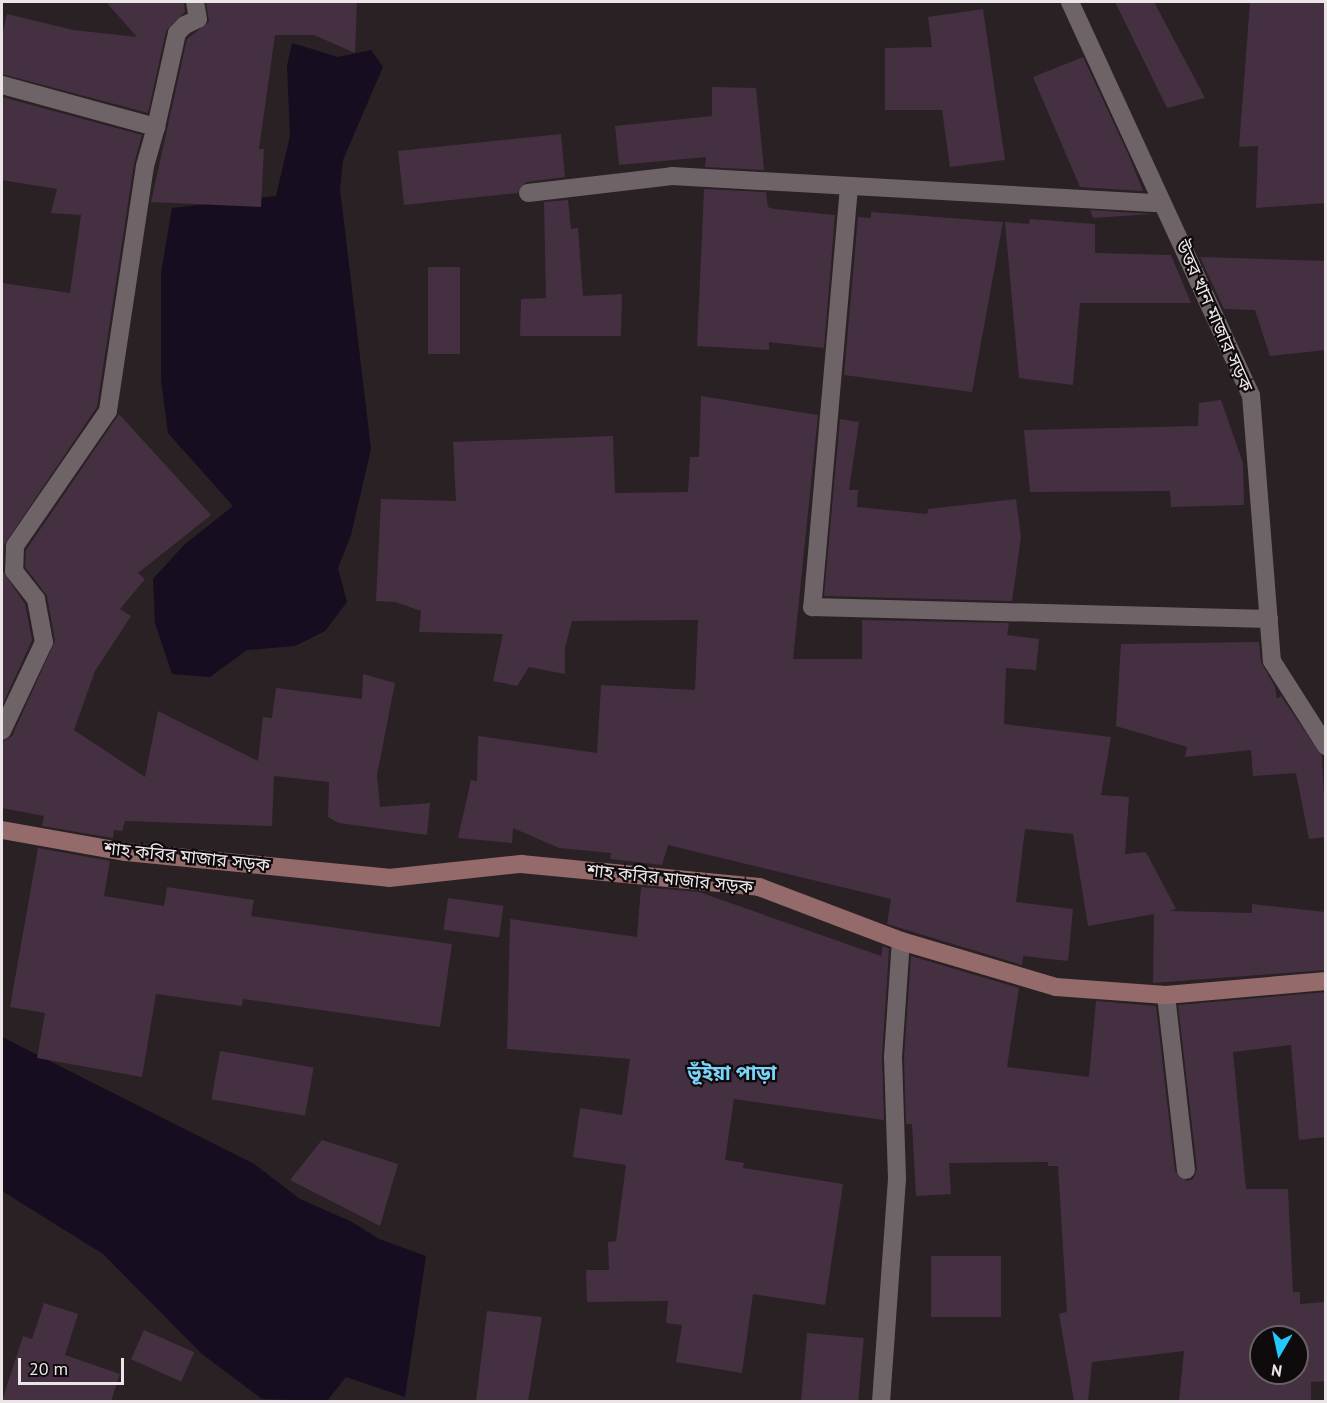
<!DOCTYPE html>
<meta charset="utf-8">
<style>
body{margin:0}
#map{position:relative;width:1327px;height:1403px;overflow:hidden;background:#292123;font-family:"PT Sans","Noto Sans Bengali",sans-serif}
div>[style]{position:absolute}
.water>*{inset:0;background:#160d20}
.building>*{inset:0;background:#453042;transform-origin:0 0}
.street>*{height:18px;margin:-9px;padding:0 9px;transform-origin:9px;border-radius:9px;background:#6e6467}
.secondary>*{height:18px;margin:-9px;padding:0 9px;transform-origin:9px;border-radius:9px;background:#946a6a}
span{translate:-50% -50%;white-space:nowrap;text-align:center;line-height:1.15;-webkit-text-stroke:4.5px #0f0b0d;paint-order:stroke}
.street-label{font-size:18px;color:#ebe5e7}
.neighbourhood-label{font-size:20px;color:#7bd5fa;font-weight:700}
.frame{position:absolute;inset:0;border:3px solid #ebe5e7;pointer-events:none}
.north{position:absolute;left:1249px;top:1325px;width:60px;height:60px;box-sizing:border-box;background:#0f0b0d;border:2px solid #676264;border-radius:50%;rotate:189deg;font-size:16px;font-weight:700;line-height:24px;text-align:center;color:#ebe5e7}
.north::after{content:'';display:block;margin:auto;width:21px;height:27px;background:#22c9fe;clip-path:polygon(50% 0,100% 100%,50% 72%,0 100%)}
.scale{position:absolute;left:18px;top:1358px;width:106px;height:27px;box-sizing:border-box;border:3px solid #ebe5e7;border-top:0;padding-left:8px;font-size:18px;line-height:21px;white-space:nowrap;color:#ebe5e7;-webkit-text-stroke:4px #0f0b0d;paint-order:stroke}
</style>
<div id="map">
<div class="water">
<div style="clip-path:polygon(292px 43px,338px 57px,371px 50px,383px 67px,343px 160px,340px 189px,371px 449px,351px 535px,338px 568px,347px 602px,325px 631px,295px 646px,247px 650px,210px 677px,172px 674px,155px 623px,153px 579px,184px 545px,233px 506px,168px 433px,161px 380px,161px 273px,172px 208px,276px 196px,290px 136px,287px 66px)"></div>
<div style="clip-path:polygon(2px 1037px,254px 1164px,300px 1199px,352px 1222px,379px 1239px,426px 1256px,405px 1397px,346px 1377px,327px 1401px,262px 1399px,202px 1354px,103px 1254px,2px 1191px)"></div>
</div>
<div class="building">
<div style="clip-path:polygon(106px 2px,184px 2px,185px 12px,166px 31px,148px 113px,2px 74px,2px 36px,7px 14px,73px 30px,137px 37px)"></div>
<div style="clip-path:polygon(206px 2px,357px 2px,355px 53px,314px 35px,275px 35px,259px 149px,264px 149px,261px 207px,151px 202px,187px 39px,209px 22px)"></div>
<div style="clip-path:polygon(1115px 2px,1154px 2px,1205px 98px,1167px 108px)"></div>
<div style="clip-path:polygon(1250px 2px,1326px 2px,1326px 203px,1256px 208px,1258px 146px,1239px 147px)"></div>
<div style="clip-path:polygon(983px 9px,1005px 160px,950px 167px,942px 110px,885px 110px,885px 48px,932px 47px,928px 17px)"></div>
<div style="clip-path:polygon(1083px 57px,1129px 156px,1143px 191px,1080px 187px,1033px 77px)"></div>
<div style="clip-path:polygon(712px 87px,756px 88px,764px 170px,705px 167px,706px 157px,619px 165px,615px 126px,712px 116px)"></div>
<div style="clip-path:polygon(2px 97px,142px 135px,134px 164px,97px 407px,4px 545px,3px 571px,25px 604px,32px 640px,2px 706px,2px 283px,70px 293px,81px 215px,51px 213px,57px 189px,2px 180px)"></div>
<div style="clip-path:polygon(561px 134px,565px 177px,526px 182px,517px 193px,404px 205px,398px 151px)"></div>
<div style="clip-path:polygon(704px 189px,766px 192px,768px 207px,774px 209px,835px 215px,824px 348px,769px 342px,769px 350px,697px 346px)"></div>
<div style="clip-path:polygon(568px 200px,571px 229px,578px 228px,583px 296px,622px 294px,621px 336px,520px 336px,521px 299px,546px 298px,544px 202px)"></div>
<div style="clip-path:polygon(1090px 210px,1153px 214px,1093px 218px)"></div>
<div style="clip-path:polygon(871px 212px,1003px 222px,972px 392px,844px 375px,858px 217px,871px 218px)"></div>
<div style="clip-path:polygon(1030px 219px,1095px 224px,1095px 253px,1171px 255px,1191px 303px,1080px 303px,1073px 385px,1019px 378px,1005px 222px,1029px 224px)"></div>
<div style="clip-path:polygon(1200px 257px,1326px 261px,1326px 350px,1270px 356px,1255px 310px,1224px 309px)"></div>
<div style="left:428px;top:267px;width:32px;height:87px"></div>
<div style="clip-path:polygon(701px 396px,818px 415px,793px 659px,862px 659px,862px 620px,1009px 623px,1007px 635px,1039px 639px,1036px 670px,1006px 668px,1004px 724px,1111px 737px,1101px 795px,1129px 797px,1125px 854px,1146px 852px,1176px 909px,1169px 911px,1252px 913px,1252px 904px,1326px 912px,1326px 970px,1153px 983px,1154px 914px,1088px 926px,1073px 834px,1025px 829px,1016px 902px,1073px 909px,1068px 961px,1023px 956px,1022px 965px,887px 924px,891px 899px,668px 845px,662px 865px,610px 859px,611px 853px,559px 848px,513px 828px,512px 843px,458px 838px,471px 780px,477px 781px,478px 736px,597px 753px,601px 685px,695px 690px,698px 620px,572px 621px,565px 648px,565px 674px,529px 667px,517px 686px,493px 681px,503px 634px,419px 632px,421px 611px,395px 602px,376px 601px,381px 499px,456px 501px,453px 442px,613px 436px,615px 493px,688px 492px,690px 457px,699px 457px)"></div>
<div style="clip-path:polygon(1221px 400px,1243px 463px,1244px 505px,1171px 507px,1170px 491px,1030px 492px,1024px 430px,1198px 426px,1199px 403px)"></div>
<div style="clip-path:polygon(119px 414px,211px 515px,138px 573px,145px 579px,120px 609px,131px 616px,95px 671px,74px 730px,145px 777px,158px 711px,258px 761px,263px 717px,272px 718px,276px 688px,362px 699px,363px 674px,395px 683px,377px 775px,380px 807px,430px 803px,427px 835px,339px 823px,328px 817px,329px 782px,274px 776px,272px 826px,125px 821px,122px 831px,114px 830px,113px 838px,42px 826px,44px 816px,2px 808px,2px 742px,12px 736px,55px 641px,47px 596px,25px 567px,26px 550px)"></div>
<div style="clip-path:polygon(840px 419px,859px 422px,849px 490px,858px 490px,857px 507px,927px 514px,928px 509px,1016px 499px,1021px 537px,1012px 601px,824px 596px)"></div>
<div style="clip-path:polygon(1259px 642px,1261px 662px,1275px 687px,1277px 699px,1281px 696px,1322px 756px,1326px 837px,1309px 839px,1296px 773px,1253px 776px,1251px 750px,1185px 757px,1187px 747px,1116px 726px,1121px 644px)"></div>
<div style="clip-path:polygon(38px 848px,110px 861px,104px 896px,164px 906px,167px 887px,254px 900px,251px 916px,452px 944px,440px 1027px,243px 999px,242px 1006px,156px 994px,142px 1077px,37px 1058px,45px 1013px,10px 1007px)"></div>
<div style="clip-path:polygon(641px 887px,699px 892px,881px 956px,883px 946px,889px 949px,882px 1056px,884px 1120px,734px 1099px,725px 1160px,744px 1163px,743px 1168px,843px 1184px,825px 1305px,753px 1294px,742px 1373px,676px 1362px,682px 1325px,666px 1323px,668px 1301px,587px 1302px,586px 1270px,609px 1270px,608px 1242px,616px 1241px,626px 1165px,573px 1157px,580px 1108px,622px 1115px,630px 1059px,507px 1049px,510px 919px,637px 937px)"></div>
<div style="left:448px;top:898px;width:56px;height:32px;rotate:8deg"></div>
<div style="clip-path:polygon(evenodd,911px 956px,1019px 988px,1007px 1067px,1089px 1077px,1096px 1001px,1156px 1006px,1175px 1171px,1187px 1181px,1193px 1179px,1197px 1169px,1178px 1005px,1326px 992px,1326px 1137px,1299px 1140px,1291px 1045px,1233px 1052px,1246px 1189px,1288px 1189px,1293px 1292px,1300px 1292px,1300px 1304px,1326px 1302px,1326px 1381px,1311px 1382px,1311px 1401px,1179px 1401px,1184px 1351px,1092px 1362px,1088px 1401px,1074px 1401px,1059px 1314px,1067px 1312px,1058px 1166px,1048px 1166px,1048px 1162px,949px 1163px,951px 1194px,916px 1196px,912px 1124px,906px 1124px,904px 1057px,911px 956px,1261px 1337px,1297px 1337px,1297px 1373px,1261px 1373px,1261px 1337px)"></div>
<div style="left:220px;top:1051px;width:95px;height:49px;rotate:10deg"></div>
<div style="clip-path:polygon(322px 1140px,398px 1164px,380px 1226px,290px 1180px)"></div>
<div style="left:931px;top:1256px;width:70px;height:61px"></div>
<div style="clip-path:polygon(44px 1303px,78px 1314px,65px 1355px,120px 1374px,111px 1401px,2px 1401px,23px 1336px,32px 1339px)"></div>
<div style="clip-path:polygon(487px 1311px,542px 1317px,528px 1401px,476px 1401px)"></div>
<div style="left:144px;top:1330px;width:55px;height:32px;rotate:24deg"></div>
<div style="left:807px;top:1333px;width:57px;height:68px;rotate:5deg"></div>
</div>
<div class="street">
<div style="left:1070px;top:2px;width:433px;rotate:65.3deg"></div>
<div style="left:1251px;top:395px;width:267px;rotate:85.5deg"></div>
<div style="left:1272px;top:661px;width:101px;rotate:57.6deg"></div>
<div style="left:2px;top:85px;width:160px;rotate:15.3deg"></div>
<div style="left:156px;top:127px;width:41px;rotate:105.8deg"></div>
<div style="left:145px;top:166px;width:248px;rotate:98.6deg"></div>
<div style="left:108px;top:411px;width:164px;rotate:124.6deg"></div>
<div style="left:15px;top:546px;width:25px;rotate:92deg"></div>
<div style="left:14px;top:571px;width:36px;rotate:52deg"></div>
<div style="left:36px;top:599px;width:44px;rotate:79.5deg"></div>
<div style="left:44px;top:642px;width:98px;rotate:115.3deg"></div>
<div style="left:156px;top:127px;width:96px;rotate:-77.4deg"></div>
<div style="left:177px;top:33px;width:11px;rotate:-45deg"></div>
<div style="left:185px;top:25px;width:14px;rotate:-25deg"></div>
<div style="left:198px;top:19px;width:17px;rotate:-100deg"></div>
<div style="left:849px;top:187px;width:422px;rotate:95deg"></div>
<div style="left:812px;top:607px;width:457px;rotate:1.5deg"></div>
<div style="left:528px;top:193px;width:145px;rotate:-6.7deg"></div>
<div style="left:672px;top:176px;width:491px;rotate:3.2deg"></div>
<div style="left:1166px;top:995px;width:176px;rotate:83.5deg"></div>
<div style="left:881px;top:1402px;width:225px;rotate:-85.9deg"></div>
<div style="left:897px;top:1178px;width:121px;rotate:-91.9deg"></div>
<div style="left:893px;top:1057px;width:116px;rotate:-86.1deg"></div>
</div>
<div class="secondary">
<div style="left:2px;top:830px;width:126px;rotate:10.1deg"></div>
<div style="left:126px;top:852px;width:264px;rotate:5.6deg"></div>
<div style="left:389px;top:878px;width:133px;rotate:-6.1deg"></div>
<div style="left:521px;top:864px;width:239px;rotate:5.5deg"></div>
<div style="left:759px;top:887px;width:152px;rotate:20.8deg"></div>
<div style="left:901px;top:941px;width:162px;rotate:16.5deg"></div>
<div style="left:1056px;top:987px;width:110px;rotate:4.2deg"></div>
<div style="left:1166px;top:995px;width:161px;rotate:-5deg"></div>
</div>
<div class="street-label">
<span style="left:1214px;top:316px;rotate:66deg">উত্তর খান মাজার সড়ক</span>
<span style="left:187px;top:857px;rotate:6deg">শাহ কবির মাজার সড়ক</span>
<span style="left:670px;top:879px;rotate:6deg">শাহ কবির মাজার সড়ক</span>
</div>
<div class="neighbourhood-label">
<span style="left:732px;top:1073px">ভূঁইয়া পাড়া</span>
</div>
<div class="frame"></div>
<div class="north">N</div>
<div class="scale">20 m</div>
</div>
